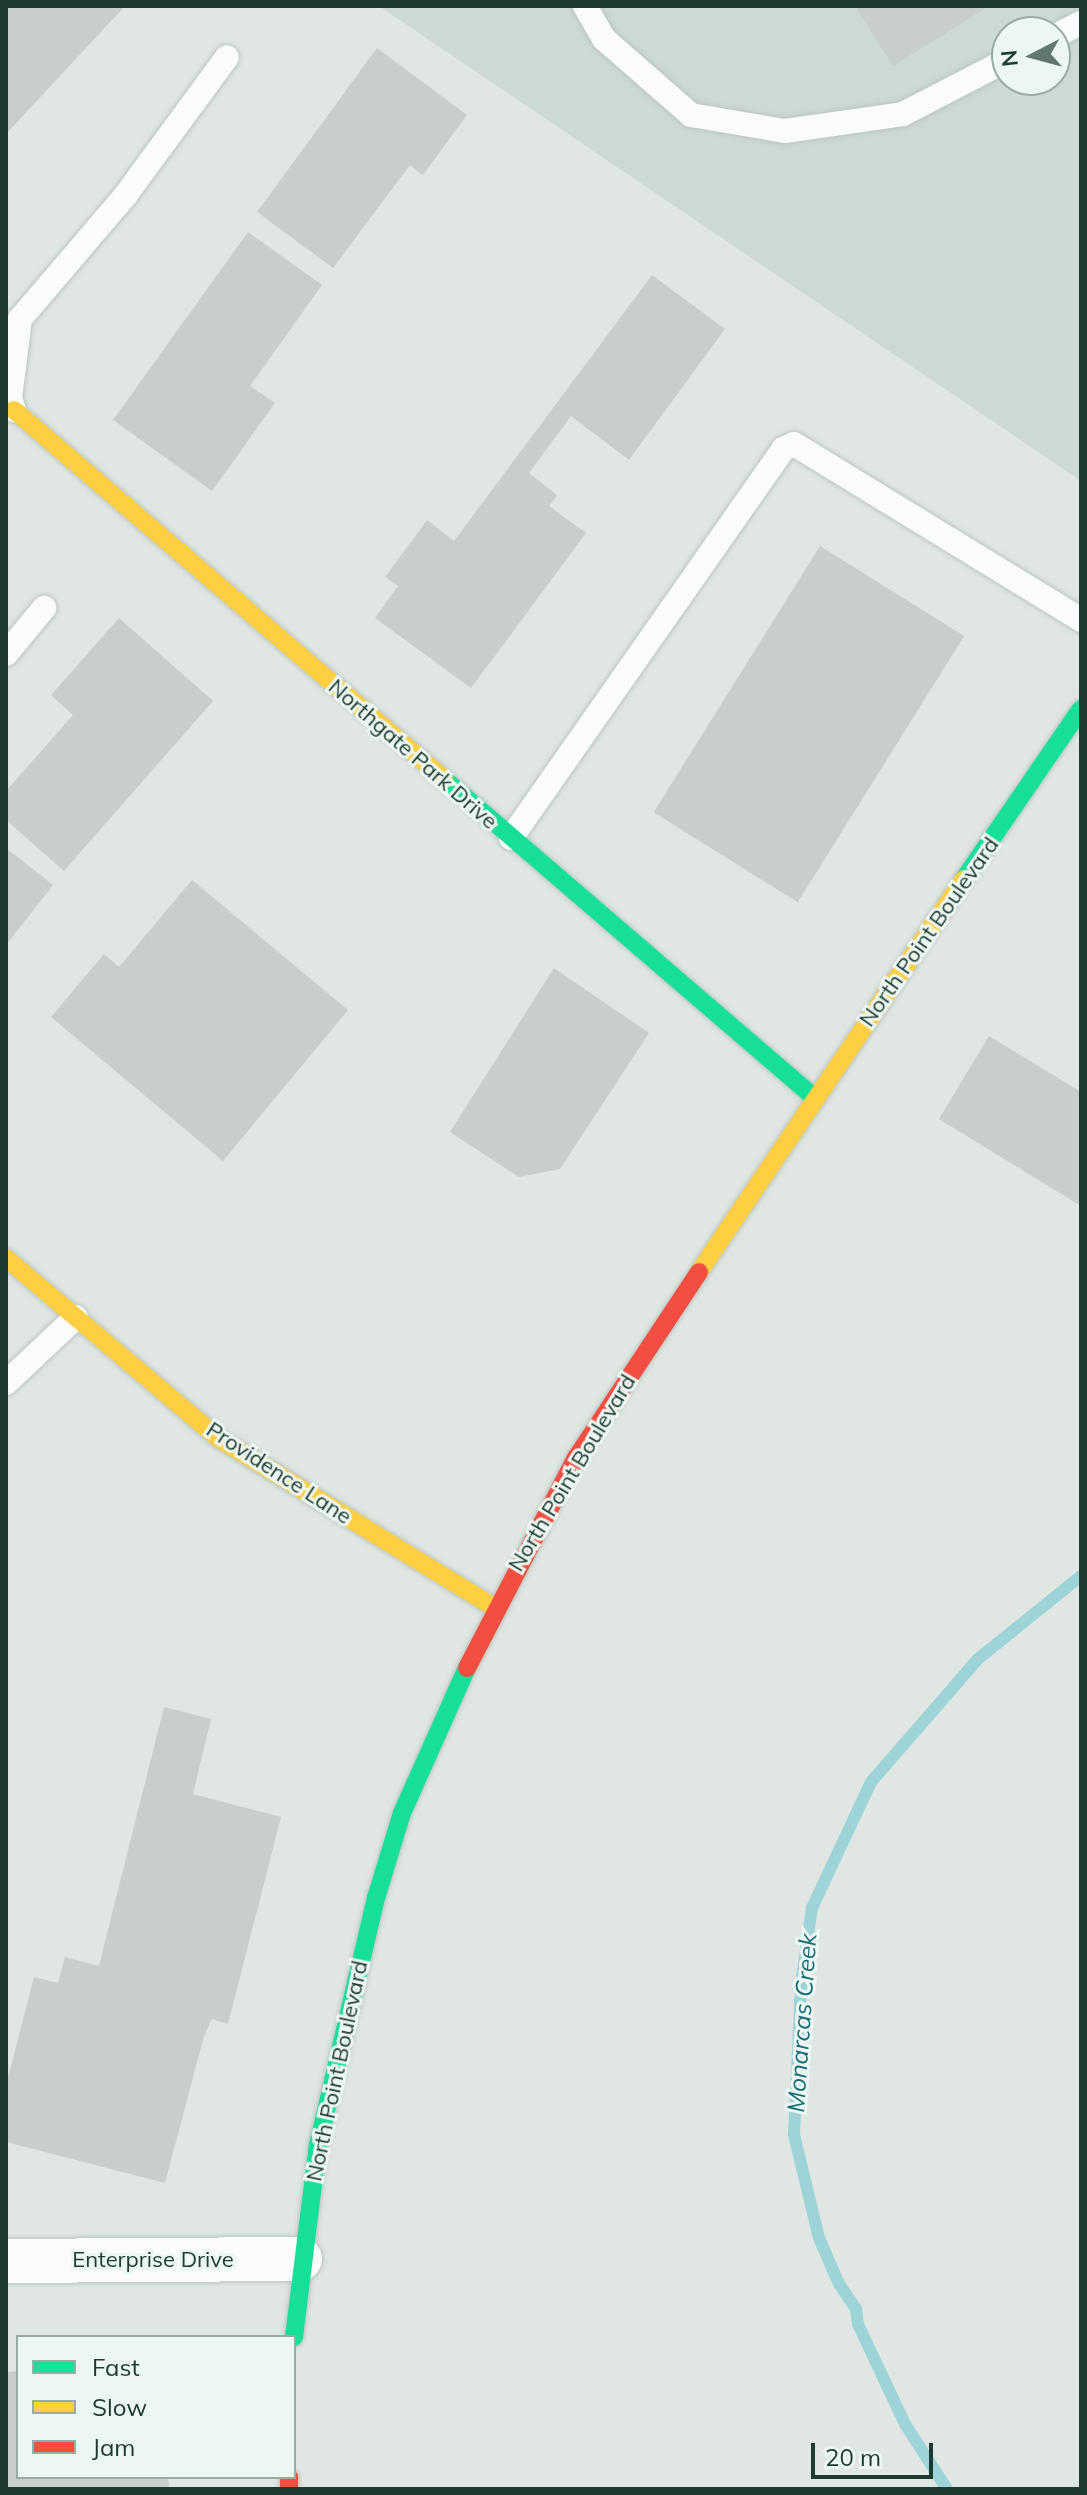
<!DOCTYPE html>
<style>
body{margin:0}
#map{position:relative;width:1087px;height:2495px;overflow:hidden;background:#e0e7e3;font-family:Mulish,sans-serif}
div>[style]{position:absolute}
.built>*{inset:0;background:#cdd9d3}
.stream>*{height:12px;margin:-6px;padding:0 6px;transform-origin:6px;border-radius:6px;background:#9ed3d8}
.building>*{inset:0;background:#c7cecb;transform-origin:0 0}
.roads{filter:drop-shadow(0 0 2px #bcc6c1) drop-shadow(0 0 2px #bcc6c1)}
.lane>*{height:24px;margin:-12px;padding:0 12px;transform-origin:12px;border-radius:12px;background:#fafbfb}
.street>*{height:44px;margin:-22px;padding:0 22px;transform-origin:22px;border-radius:22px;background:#fafbfb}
.fast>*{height:18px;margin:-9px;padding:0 9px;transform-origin:9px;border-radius:9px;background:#16e098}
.slow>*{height:18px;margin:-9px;padding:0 9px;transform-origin:9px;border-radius:9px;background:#ffcf43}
.jam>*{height:18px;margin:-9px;padding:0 9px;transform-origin:9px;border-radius:9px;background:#f24e42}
span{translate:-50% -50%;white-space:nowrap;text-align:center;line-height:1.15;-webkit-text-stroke:6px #edf7f1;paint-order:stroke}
.street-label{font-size:22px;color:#1e3a31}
.water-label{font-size:24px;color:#166c78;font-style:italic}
.frame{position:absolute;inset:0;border:8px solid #1e3a31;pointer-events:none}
.legend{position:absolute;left:16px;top:2335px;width:280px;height:144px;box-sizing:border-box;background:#edf7f1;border:2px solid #9aaba4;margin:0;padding:10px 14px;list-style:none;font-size:24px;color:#1e3a31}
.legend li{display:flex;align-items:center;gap:16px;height:40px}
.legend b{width:40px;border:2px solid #9aaba4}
.north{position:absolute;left:991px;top:16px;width:80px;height:80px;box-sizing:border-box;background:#edf7f1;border:2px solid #9aaba4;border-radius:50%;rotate:264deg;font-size:22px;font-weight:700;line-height:32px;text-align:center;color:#1e3a31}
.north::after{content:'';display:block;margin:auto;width:28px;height:36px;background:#62776f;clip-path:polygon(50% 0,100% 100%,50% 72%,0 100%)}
.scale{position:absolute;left:811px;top:2443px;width:122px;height:36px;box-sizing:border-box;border:4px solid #1e3a31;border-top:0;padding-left:10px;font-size:24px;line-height:28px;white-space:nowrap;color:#1e3a31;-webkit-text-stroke:6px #edf7f1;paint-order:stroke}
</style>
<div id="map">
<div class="built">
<div style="clip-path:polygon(evenodd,379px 6px,1081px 6px,1081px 481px,379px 6px,1007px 32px,1055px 32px,1055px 80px,1007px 80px,1007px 32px)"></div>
</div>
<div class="stream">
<div style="left:947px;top:2489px;width:77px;rotate:-122.9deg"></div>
<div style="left:905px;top:2424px;width:110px;rotate:-115.2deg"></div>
<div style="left:858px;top:2324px;width:15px;rotate:-98deg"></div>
<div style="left:856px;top:2309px;width:30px;rotate:-124deg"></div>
<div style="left:839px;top:2284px;width:50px;rotate:-113.5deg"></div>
<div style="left:819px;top:2238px;width:106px;rotate:-103.6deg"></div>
<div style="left:794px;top:2135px;width:150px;rotate:-87.3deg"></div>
<div style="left:801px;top:1985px;width:78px;rotate:-81.9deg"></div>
<div style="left:812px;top:1908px;width:139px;rotate:-64.9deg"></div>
<div style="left:871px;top:1782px;width:163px;rotate:-49deg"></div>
<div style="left:978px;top:1659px;width:132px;rotate:-38.9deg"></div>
</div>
<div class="building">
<div style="clip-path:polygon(6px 6px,125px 6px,6px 134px)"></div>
<div style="clip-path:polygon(855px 6px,989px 6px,893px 66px)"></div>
<div style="clip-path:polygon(377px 48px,467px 115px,423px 175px,410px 165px,333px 268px,257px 212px)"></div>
<div style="clip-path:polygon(248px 232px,322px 285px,250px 386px,275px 403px,212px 491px,113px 420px)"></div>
<div style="clip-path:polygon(652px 275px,725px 329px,629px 460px,571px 416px,529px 473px,557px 495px,549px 506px,586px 533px,471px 688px,375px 618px,398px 586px,385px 577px,427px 520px,454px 541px)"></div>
<div style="left:820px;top:546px;width:170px;height:314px;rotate:32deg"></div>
<div style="clip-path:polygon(119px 618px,213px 701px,64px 871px,6px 820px,6px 791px,73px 715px,51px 695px)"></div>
<div style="clip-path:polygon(6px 848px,53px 885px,6px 945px)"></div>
<div style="clip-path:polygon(192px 880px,348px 1010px,223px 1161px,51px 1017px,104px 954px,119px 967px)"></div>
<div style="clip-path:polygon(554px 968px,649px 1033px,560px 1169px,519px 1177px,450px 1132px)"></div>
<div style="clip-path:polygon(989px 1036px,1081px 1092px,1081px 1206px,939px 1119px)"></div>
<div style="clip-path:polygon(164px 1707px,211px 1719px,193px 1794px,281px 1817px,228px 2024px,212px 2019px,204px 2036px,165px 2183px,6px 2142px,6px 2085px,34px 1977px,58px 1983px,65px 1957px,99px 1966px)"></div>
<div style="clip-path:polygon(18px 2371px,18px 2477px,168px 2477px,169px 2489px,6px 2489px,6px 2372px)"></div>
</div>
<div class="roads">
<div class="lane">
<div style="left:585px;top:6px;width:38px;rotate:60deg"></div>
<div style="left:604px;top:39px;width:116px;rotate:41.1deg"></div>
<div style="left:691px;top:115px;width:95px;rotate:9.7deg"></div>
<div style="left:785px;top:131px;width:119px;rotate:-8.2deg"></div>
<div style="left:903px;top:114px;width:117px;rotate:-27.4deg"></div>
<div style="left:1055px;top:36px;width:29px;rotate:-27deg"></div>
<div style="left:14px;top:410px;width:13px;rotate:-108deg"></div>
<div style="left:10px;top:398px;width:80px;rotate:-82.8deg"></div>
<div style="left:20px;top:319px;width:162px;rotate:-49.5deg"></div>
<div style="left:125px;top:196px;width:172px;rotate:-53.7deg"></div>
<div style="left:6px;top:654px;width:60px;rotate:-50.4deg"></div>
<div style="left:511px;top:838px;width:475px;rotate:-55deg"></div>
<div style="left:783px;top:449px;width:12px;rotate:-24deg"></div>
<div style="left:794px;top:444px;width:337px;rotate:31.5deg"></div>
<div style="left:6px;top:1383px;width:96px;rotate:-43.3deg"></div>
</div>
<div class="street">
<div style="left:6px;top:2261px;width:294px;rotate:-0.4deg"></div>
</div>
<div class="fast">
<div style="left:444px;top:779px;width:488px;rotate:40.7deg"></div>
<div style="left:964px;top:879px;width:206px;rotate:-55.5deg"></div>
<div style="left:294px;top:2337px;width:193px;rotate:-82.9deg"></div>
<div style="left:318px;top:2145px;width:254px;rotate:-76.8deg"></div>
<div style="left:376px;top:1898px;width:89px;rotate:-73deg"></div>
<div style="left:402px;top:1813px;width:159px;rotate:-65.9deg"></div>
</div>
<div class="slow">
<div style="left:14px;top:410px;width:567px;rotate:40.63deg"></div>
<div style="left:6px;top:1258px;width:278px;rotate:40.3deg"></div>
<div style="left:218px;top:1438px;width:324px;rotate:31.5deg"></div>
<div style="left:699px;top:1272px;width:474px;rotate:-56deg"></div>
</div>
<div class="jam">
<div style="left:467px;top:1668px;width:237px;rotate:-62.6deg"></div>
<div style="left:576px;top:1458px;width:223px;rotate:-56.5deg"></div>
<div style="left:289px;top:2477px;width:12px;rotate:90deg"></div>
</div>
</div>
<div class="street-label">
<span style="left:413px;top:754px;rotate:41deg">Northgate Park Drive</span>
<span style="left:929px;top:932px;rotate:-55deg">North Point Boulevard</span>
<span style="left:279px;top:1473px;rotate:33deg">Providence Lane</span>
<span style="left:572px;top:1473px;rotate:-59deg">North Point Boulevard</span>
<span style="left:337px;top:2071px;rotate:-78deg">North Point Boulevard</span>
<span style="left:153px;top:2260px">Enterprise Drive</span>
</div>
<div class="water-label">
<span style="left:802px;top:2023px;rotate:-86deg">Monarcas Creek</span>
</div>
<div class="frame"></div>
<ul class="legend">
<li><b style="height:10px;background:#16e098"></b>Fast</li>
<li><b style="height:10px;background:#ffcf43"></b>Slow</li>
<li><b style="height:10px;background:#f24e42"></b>Jam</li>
</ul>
<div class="north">N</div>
<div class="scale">20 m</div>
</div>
